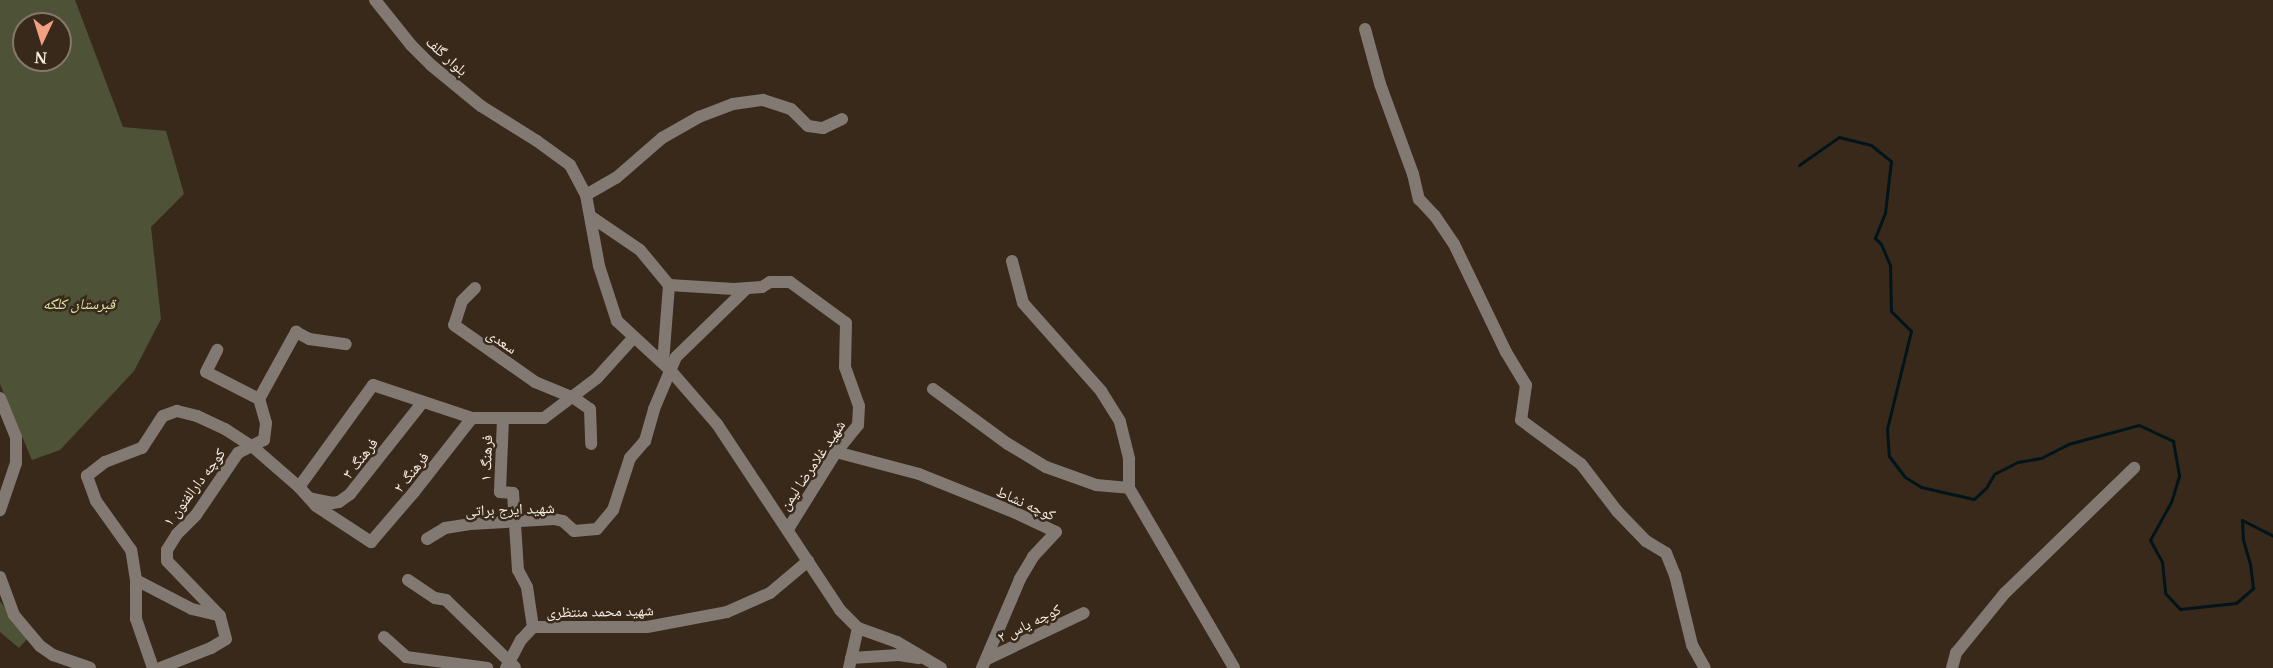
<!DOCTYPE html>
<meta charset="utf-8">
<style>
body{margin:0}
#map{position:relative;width:2273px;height:668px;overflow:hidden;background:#39291a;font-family:"Noto Serif","Noto Naskh Arabic",serif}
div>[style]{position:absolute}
.green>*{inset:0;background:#4e5337}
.stream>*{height:3px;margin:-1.5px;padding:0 1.5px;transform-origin:1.5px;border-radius:1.5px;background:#00151a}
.minor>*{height:12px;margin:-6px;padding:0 6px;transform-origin:6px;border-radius:6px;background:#827972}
span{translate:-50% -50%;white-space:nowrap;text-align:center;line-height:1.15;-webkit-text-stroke:5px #39291a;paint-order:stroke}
.street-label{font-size:15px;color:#f8eee4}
.park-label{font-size:15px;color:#e0ebab;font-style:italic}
.north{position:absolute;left:12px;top:12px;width:60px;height:60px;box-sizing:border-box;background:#39291a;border:2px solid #85786b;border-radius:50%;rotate:184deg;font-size:16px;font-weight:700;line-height:24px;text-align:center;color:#f8eee4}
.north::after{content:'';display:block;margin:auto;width:21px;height:27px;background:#f39f82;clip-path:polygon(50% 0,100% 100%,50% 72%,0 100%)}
</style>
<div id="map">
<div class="green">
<div style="clip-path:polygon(evenodd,0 0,75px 0,123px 127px,166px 131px,184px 194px,151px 227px,161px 319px,134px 371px,60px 450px,32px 460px,0 384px,0 0,24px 24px,60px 24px,60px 60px,24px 60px,24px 24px)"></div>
<div style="clip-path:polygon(0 601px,27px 639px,19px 648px,0 632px)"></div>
</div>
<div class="stream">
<div style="left:1799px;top:165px;width:49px;rotate:-35deg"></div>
<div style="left:1839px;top:137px;width:33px;rotate:14deg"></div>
<div style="left:1871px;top:145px;width:26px;rotate:39deg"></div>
<div style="left:1891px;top:161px;width:52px;rotate:96.6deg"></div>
<div style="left:1885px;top:213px;width:27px;rotate:112deg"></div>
<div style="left:1875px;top:238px;width:8px;rotate:45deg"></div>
<div style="left:1881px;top:244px;width:23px;rotate:67deg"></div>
<div style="left:1890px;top:265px;width:46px;rotate:88.8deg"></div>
<div style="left:1891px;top:311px;width:28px;rotate:45deg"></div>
<div style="left:1911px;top:331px;width:101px;rotate:103.8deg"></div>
<div style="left:1887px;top:429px;width:27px;rotate:86deg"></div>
<div style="left:1889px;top:456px;width:26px;rotate:53deg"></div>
<div style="left:1905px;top:477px;width:19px;rotate:32deg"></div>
<div style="left:1921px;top:487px;width:54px;rotate:12.8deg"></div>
<div style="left:1974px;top:499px;width:16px;rotate:-43deg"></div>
<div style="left:1986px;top:488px;width:16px;rotate:-60deg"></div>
<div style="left:1994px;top:474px;width:27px;rotate:-27deg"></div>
<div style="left:2018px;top:462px;width:23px;rotate:-10deg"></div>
<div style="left:2041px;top:458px;width:30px;rotate:-27deg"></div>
<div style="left:2068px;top:444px;width:73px;rotate:-15deg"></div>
<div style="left:2139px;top:425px;width:38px;rotate:25deg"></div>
<div style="left:2173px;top:441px;width:36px;rotate:80deg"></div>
<div style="left:2179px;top:476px;width:27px;rotate:107deg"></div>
<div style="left:2171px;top:502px;width:43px;rotate:118.9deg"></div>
<div style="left:2150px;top:540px;width:25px;rotate:61deg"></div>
<div style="left:2162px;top:562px;width:31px;rotate:84deg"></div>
<div style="left:2165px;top:593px;width:22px;rotate:47deg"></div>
<div style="left:2180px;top:609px;width:56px;rotate:-6.1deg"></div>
<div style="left:2236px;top:603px;width:23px;rotate:-41deg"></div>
<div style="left:2253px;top:588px;width:24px;rotate:-97deg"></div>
<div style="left:2250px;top:564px;width:25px;rotate:-106deg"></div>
<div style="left:2243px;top:540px;width:20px;rotate:-93deg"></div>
<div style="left:2242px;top:520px;width:35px;rotate:27deg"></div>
</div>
<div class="minor">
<div style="left:375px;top:0;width:58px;rotate:51.3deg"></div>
<div style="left:411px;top:45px;width:28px;rotate:45deg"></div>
<div style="left:431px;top:65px;width:65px;rotate:39.4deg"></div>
<div style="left:481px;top:106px;width:66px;rotate:32deg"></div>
<div style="left:537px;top:141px;width:41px;rotate:36deg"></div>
<div style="left:570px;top:165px;width:34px;rotate:62deg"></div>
<div style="left:586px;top:195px;width:72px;rotate:79.6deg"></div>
<div style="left:599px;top:266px;width:58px;rotate:71.9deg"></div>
<div style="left:617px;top:321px;width:72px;rotate:42.8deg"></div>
<div style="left:670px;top:370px;width:72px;rotate:49deg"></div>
<div style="left:717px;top:424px;width:223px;rotate:56.5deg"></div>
<div style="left:840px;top:610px;width:25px;rotate:45deg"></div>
<div style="left:858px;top:628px;width:41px;rotate:19.7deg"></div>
<div style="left:897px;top:642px;width:51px;rotate:30.6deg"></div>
<div style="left:1365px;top:29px;width:57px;rotate:74.7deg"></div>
<div style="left:1380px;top:84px;width:96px;rotate:69.9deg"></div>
<div style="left:1413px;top:174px;width:26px;rotate:77deg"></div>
<div style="left:1419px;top:199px;width:23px;rotate:47deg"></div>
<div style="left:1435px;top:216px;width:34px;rotate:56deg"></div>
<div style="left:1454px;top:244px;width:120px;rotate:64.3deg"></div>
<div style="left:1506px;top:352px;width:39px;rotate:59deg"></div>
<div style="left:1526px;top:385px;width:35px;rotate:98deg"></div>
<div style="left:1521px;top:420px;width:74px;rotate:36.3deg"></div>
<div style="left:1581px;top:464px;width:59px;rotate:52.5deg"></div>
<div style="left:1617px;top:511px;width:42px;rotate:46deg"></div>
<div style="left:1646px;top:541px;width:23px;rotate:31deg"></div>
<div style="left:1666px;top:553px;width:24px;rotate:68deg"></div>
<div style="left:1675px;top:575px;width:72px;rotate:76.3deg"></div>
<div style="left:1692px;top:645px;width:26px;rotate:61deg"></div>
<div style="left:586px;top:195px;width:34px;rotate:-30deg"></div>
<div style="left:616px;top:178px;width:61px;rotate:-41deg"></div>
<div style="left:662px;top:138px;width:43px;rotate:-29.6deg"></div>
<div style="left:699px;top:117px;width:36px;rotate:-21deg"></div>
<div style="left:733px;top:104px;width:30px;rotate:-8deg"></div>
<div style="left:763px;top:100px;width:29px;rotate:18deg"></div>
<div style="left:791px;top:109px;width:24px;rotate:45deg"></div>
<div style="left:808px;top:126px;width:15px;rotate:8deg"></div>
<div style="left:823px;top:128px;width:21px;rotate:-25deg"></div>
<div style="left:590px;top:216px;width:60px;rotate:34.2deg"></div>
<div style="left:640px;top:250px;width:45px;rotate:50.4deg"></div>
<div style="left:669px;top:285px;width:78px;rotate:94.4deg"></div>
<div style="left:1012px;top:261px;width:43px;rotate:75.3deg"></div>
<div style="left:1023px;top:303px;width:118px;rotate:48.4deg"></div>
<div style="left:1101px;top:391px;width:36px;rotate:58deg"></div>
<div style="left:1120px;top:422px;width:38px;rotate:76deg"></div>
<div style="left:1129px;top:459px;width:29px;rotate:90deg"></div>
<div style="left:1129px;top:488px;width:208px;rotate:59.7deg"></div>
<div style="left:669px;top:285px;width:65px;rotate:3.5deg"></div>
<div style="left:734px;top:289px;width:28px;rotate:-4deg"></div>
<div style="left:762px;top:287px;width:9px;rotate:-32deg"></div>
<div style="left:770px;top:282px;width:20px"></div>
<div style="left:790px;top:282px;width:69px;rotate:36.2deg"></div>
<div style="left:846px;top:323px;width:44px;rotate:91.3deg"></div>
<div style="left:845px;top:367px;width:41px;rotate:70.3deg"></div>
<div style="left:859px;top:406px;width:19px;rotate:93deg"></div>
<div style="left:858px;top:425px;width:35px;rotate:129deg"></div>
<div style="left:836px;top:452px;width:91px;rotate:121.9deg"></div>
<div style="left:475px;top:288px;width:18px;rotate:135deg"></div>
<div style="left:462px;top:301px;width:25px;rotate:108deg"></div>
<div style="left:454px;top:325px;width:99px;rotate:35.1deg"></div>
<div style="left:535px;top:382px;width:42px;rotate:22.3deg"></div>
<div style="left:574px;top:398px;width:19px;rotate:35deg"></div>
<div style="left:590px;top:409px;width:35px;rotate:88deg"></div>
<div style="left:933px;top:389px;width:93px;rotate:36.3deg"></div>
<div style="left:1008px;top:444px;width:44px;rotate:31.2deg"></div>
<div style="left:1046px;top:467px;width:53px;rotate:19.8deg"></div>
<div style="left:1096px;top:485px;width:33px;rotate:5deg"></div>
<div style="left:0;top:398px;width:42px;rotate:67.7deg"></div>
<div style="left:16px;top:437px;width:26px;rotate:90deg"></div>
<div style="left:16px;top:463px;width:50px;rotate:108.8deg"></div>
<div style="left:259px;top:399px;width:77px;rotate:-61.1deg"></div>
<div style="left:296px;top:332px;width:15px;rotate:28deg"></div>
<div style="left:309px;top:339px;width:37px;rotate:8deg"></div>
<div style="left:503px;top:419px;width:73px;rotate:92.4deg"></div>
<div style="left:500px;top:492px;width:13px;rotate:4deg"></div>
<div style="left:513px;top:493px;width:77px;rotate:86.3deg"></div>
<div style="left:518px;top:570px;width:19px;rotate:62deg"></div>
<div style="left:527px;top:587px;width:40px;rotate:81.5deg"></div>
<div style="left:836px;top:452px;width:86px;rotate:14.8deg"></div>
<div style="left:919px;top:474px;width:105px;rotate:21.9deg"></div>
<div style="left:1016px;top:513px;width:44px;rotate:25.4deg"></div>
<div style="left:1056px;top:532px;width:34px;rotate:133deg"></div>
<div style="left:1033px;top:557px;width:26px;rotate:121deg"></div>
<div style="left:1020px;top:579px;width:97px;rotate:113.1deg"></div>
<div style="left:299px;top:487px;width:126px;rotate:-54deg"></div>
<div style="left:373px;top:385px;width:104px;rotate:18.4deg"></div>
<div style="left:472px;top:418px;width:72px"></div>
<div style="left:544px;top:418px;width:66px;rotate:-37deg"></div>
<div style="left:597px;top:378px;width:55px;rotate:-47.9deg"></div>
<div style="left:309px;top:498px;width:24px;rotate:12deg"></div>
<div style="left:332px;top:503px;width:7px;rotate:-8deg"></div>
<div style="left:339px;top:502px;width:14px;rotate:-36deg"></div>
<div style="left:350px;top:494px;width:116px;rotate:-51.6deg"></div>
<div style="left:427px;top:539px;width:21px;rotate:-31deg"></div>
<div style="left:445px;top:528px;width:25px;rotate:-9deg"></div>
<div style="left:470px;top:524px;width:84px;rotate:-3.4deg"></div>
<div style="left:554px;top:519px;width:9px;rotate:13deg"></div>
<div style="left:563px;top:521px;width:15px;rotate:42deg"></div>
<div style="left:574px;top:531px;width:23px;rotate:-5deg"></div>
<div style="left:597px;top:529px;width:25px;rotate:-50deg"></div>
<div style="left:613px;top:510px;width:55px;rotate:-71.9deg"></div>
<div style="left:630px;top:458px;width:23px;rotate:-49deg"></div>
<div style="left:645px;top:441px;width:33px;rotate:-74deg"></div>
<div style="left:654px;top:409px;width:56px;rotate:-67.1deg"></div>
<div style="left:676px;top:357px;width:98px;rotate:-44.2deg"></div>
<div style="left:0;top:577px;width:40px;rotate:69.8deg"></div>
<div style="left:14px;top:615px;width:40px;rotate:50deg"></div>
<div style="left:40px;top:646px;width:16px;rotate:35deg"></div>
<div style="left:53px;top:655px;width:39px;rotate:19deg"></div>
<div style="left:136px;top:580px;width:63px;rotate:27.4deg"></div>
<div style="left:192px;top:609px;width:26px;rotate:13deg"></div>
<div style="left:408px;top:580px;width:32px;rotate:34deg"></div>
<div style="left:435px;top:598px;width:11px;rotate:10deg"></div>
<div style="left:446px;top:600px;width:96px;rotate:44.2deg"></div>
<div style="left:384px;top:637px;width:30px;rotate:42deg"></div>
<div style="left:406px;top:657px;width:82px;rotate:7.7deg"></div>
<div style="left:851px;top:658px;width:48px;rotate:-3.6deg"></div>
<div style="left:899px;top:655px;width:20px;rotate:9deg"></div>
<div style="left:987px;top:659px;width:107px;rotate:-25.4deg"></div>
<div style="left:153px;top:668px;width:52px;rotate:-109.1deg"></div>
<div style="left:136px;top:619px;width:39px;rotate:-90deg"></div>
<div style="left:136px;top:580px;width:30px;rotate:-99deg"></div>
<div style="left:131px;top:550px;width:60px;rotate:-125.5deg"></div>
<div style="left:96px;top:501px;width:27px;rotate:-110deg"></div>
<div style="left:87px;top:476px;width:23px;rotate:-38deg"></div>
<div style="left:105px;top:462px;width:40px;rotate:-21deg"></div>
<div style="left:142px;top:448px;width:38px;rotate:-57deg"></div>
<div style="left:163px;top:416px;width:15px;rotate:-20deg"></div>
<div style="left:177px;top:411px;width:21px;rotate:14deg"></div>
<div style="left:197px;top:416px;width:31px;rotate:25deg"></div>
<div style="left:225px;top:429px;width:33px;rotate:33deg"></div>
<div style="left:253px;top:447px;width:61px;rotate:41deg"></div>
<div style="left:299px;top:487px;width:25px;rotate:48deg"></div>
<div style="left:316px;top:506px;width:66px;rotate:33.2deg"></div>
<div style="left:371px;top:542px;width:66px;rotate:-49.3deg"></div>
<div style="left:414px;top:492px;width:94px;rotate:-51.9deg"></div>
<div style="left:160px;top:668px;width:55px;rotate:-21.4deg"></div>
<div style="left:211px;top:648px;width:17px;rotate:-31deg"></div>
<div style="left:226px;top:639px;width:24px;rotate:-105deg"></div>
<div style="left:220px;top:616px;width:76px;rotate:-133.9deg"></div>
<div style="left:167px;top:561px;width:11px;rotate:-90deg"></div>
<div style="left:167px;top:550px;width:19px;rotate:-58deg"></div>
<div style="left:177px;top:534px;width:27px;rotate:-45deg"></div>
<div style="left:196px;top:515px;width:75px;rotate:-55.9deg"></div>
<div style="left:238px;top:453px;width:29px;rotate:-27deg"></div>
<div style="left:264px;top:440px;width:17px;rotate:-83deg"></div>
<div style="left:266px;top:423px;width:25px;rotate:-106deg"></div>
<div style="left:259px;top:399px;width:59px;rotate:-153deg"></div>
<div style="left:206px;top:372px;width:25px;rotate:-63deg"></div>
<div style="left:506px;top:668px;width:32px;rotate:-62deg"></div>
<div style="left:521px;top:640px;width:18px;rotate:-47deg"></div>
<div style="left:533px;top:627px;width:114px"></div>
<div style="left:647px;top:627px;width:81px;rotate:-10.6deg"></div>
<div style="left:727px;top:612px;width:47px;rotate:-23.8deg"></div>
<div style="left:770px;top:593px;width:50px;rotate:-40.1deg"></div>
<div style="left:849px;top:668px;width:41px;rotate:-77.3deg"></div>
<div style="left:1952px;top:668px;width:16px;rotate:-75deg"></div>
<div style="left:1956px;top:653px;width:77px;rotate:-50.8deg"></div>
<div style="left:2005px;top:593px;width:180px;rotate:-44.1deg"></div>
</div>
<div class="street-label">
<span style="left:447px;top:56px;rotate:42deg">بلوار گلف</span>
<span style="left:502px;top:341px;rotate:34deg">سعدی</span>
<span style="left:360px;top:458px;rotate:-52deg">فرهنگ ۳</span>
<span style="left:486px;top:458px;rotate:-88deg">فرهنگ ۱</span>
<span style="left:812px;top:465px;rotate:-56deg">شهید غلامرضا لیمن</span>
<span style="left:411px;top:472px;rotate:-52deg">فرهنگ ۲</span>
<span style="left:194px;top:487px;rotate:-53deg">کوچه دارالفنون ۱</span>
<span style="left:1026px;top:503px;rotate:24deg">کوچه نشاط</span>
<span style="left:510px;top:509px;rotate:-2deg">شهید ایرج براتی</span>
<span style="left:600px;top:611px;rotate:-1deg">شهید محمد منتظری</span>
<span style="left:1029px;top:623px;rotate:-26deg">کوچه یاس ۲</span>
</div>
<div class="park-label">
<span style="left:79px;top:304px">قبرستان کلگه</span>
</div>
<div class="north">N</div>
</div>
